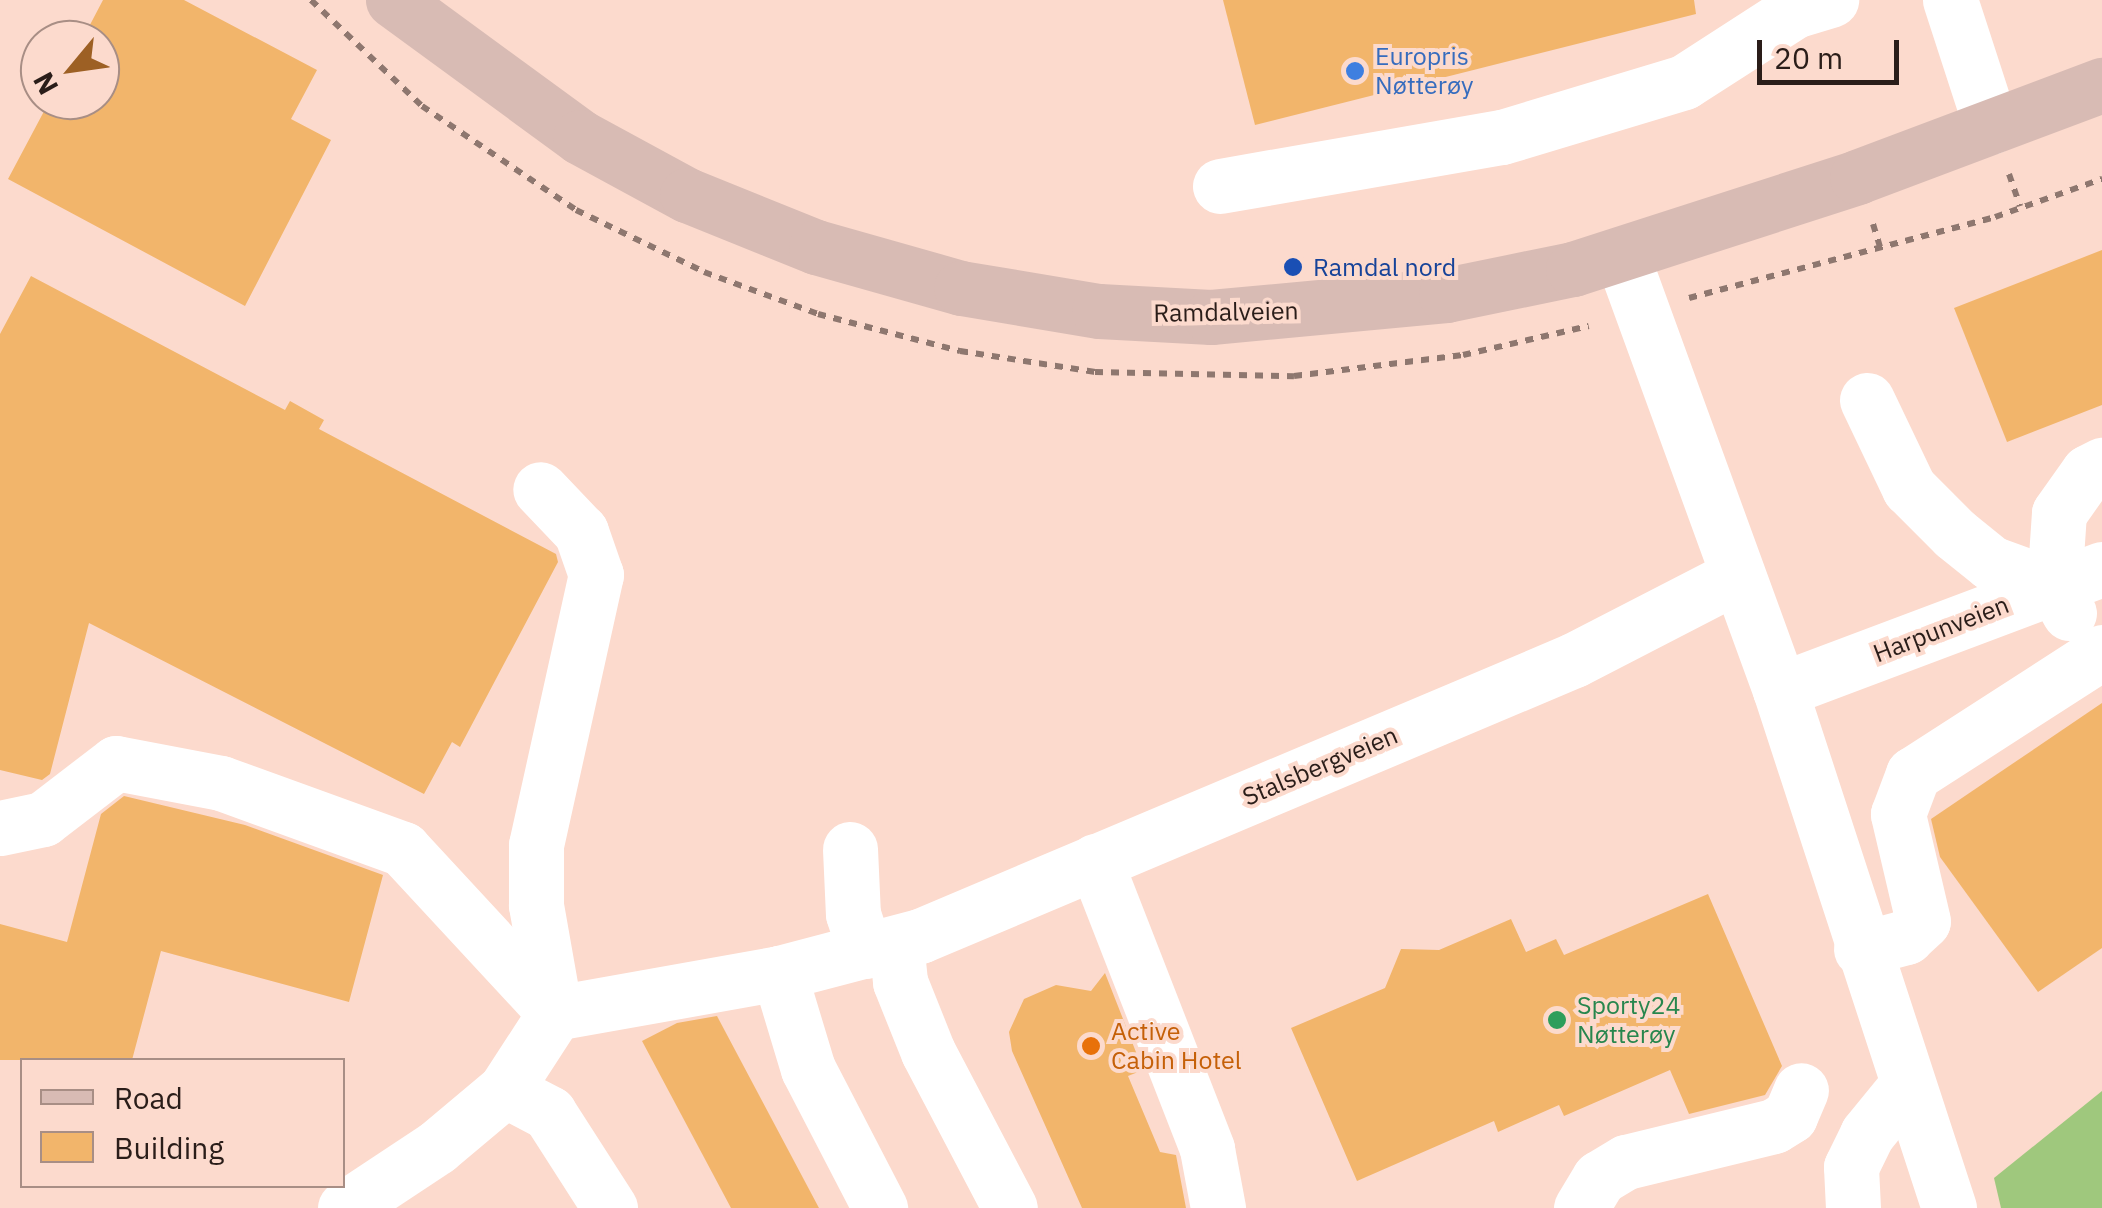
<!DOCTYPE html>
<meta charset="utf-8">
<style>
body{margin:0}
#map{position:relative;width:2102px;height:1208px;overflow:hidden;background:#fcdacd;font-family:"IBM Plex Sans",sans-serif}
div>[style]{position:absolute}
.green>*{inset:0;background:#9fc87d}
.building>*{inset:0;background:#f2b56b}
.path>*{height:6px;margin-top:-3px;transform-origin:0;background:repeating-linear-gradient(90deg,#8e776f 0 8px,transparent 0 16px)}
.minor>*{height:55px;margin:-27.5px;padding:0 27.5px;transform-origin:27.5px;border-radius:27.5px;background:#fff}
.major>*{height:55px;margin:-27.5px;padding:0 27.5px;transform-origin:27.5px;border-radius:27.5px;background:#d8bbb4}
.dots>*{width:28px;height:28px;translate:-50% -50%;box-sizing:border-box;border:5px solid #fcdacd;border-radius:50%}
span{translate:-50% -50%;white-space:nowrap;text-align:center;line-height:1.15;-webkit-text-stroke:8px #fcdacd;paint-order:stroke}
.shop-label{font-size:25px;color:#366cbe}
.left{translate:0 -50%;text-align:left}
.transit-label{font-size:25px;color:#164399}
.street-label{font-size:25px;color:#2a1d19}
.leisure-label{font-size:25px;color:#27864d}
.food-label{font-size:25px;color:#c56008}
.legend{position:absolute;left:20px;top:1058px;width:325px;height:130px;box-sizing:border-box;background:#fcdacd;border:2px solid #a88e85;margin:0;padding:12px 18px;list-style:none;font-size:30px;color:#2a1d19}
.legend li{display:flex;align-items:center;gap:20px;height:50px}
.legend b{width:50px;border:2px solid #a88e85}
.north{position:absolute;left:20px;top:20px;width:100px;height:100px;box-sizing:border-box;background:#fcdacd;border:2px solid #a88e85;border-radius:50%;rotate:241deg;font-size:28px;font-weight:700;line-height:40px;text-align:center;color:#2a1d19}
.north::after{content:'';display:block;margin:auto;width:35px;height:45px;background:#9d6024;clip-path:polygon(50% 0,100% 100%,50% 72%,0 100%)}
.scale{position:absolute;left:1757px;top:40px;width:142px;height:45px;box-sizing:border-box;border:5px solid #2a1d19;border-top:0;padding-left:12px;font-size:30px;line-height:35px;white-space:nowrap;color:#2a1d19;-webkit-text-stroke:8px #fcdacd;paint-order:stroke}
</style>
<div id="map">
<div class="green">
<div style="clip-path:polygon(2102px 1091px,2102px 1208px,2001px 1208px,1994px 1178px)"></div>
</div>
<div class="building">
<div style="clip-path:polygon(103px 0,184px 0,317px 70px,291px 119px,331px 140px,245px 306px,8px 179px,50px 100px,100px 100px,100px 40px,82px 40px)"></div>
<div style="clip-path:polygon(1223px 0,1694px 0,1696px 14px,1255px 125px)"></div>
<div style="clip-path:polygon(2102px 250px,2102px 405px,2007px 442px,1954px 308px)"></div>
<div style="clip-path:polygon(31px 276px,285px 410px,290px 401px,324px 420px,319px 429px,556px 554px,558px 562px,460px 747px,452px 742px,424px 794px,89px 623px,50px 774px,42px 780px,0 770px,0 334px)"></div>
<div style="clip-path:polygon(2102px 703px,2102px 948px,2038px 992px,1940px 857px,1931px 819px)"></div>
<div style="clip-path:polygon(124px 796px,245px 825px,383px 875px,349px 1002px,161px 951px,132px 1060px,0 1060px,0 924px,67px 942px,101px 814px)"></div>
<div style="clip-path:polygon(1708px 894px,1782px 1066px,1765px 1095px,1689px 1114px,1670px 1070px,1564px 1116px,1559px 1105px,1498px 1132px,1494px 1121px,1357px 1181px,1291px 1028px,1385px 988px,1401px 949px,1439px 950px,1511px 919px,1526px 952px,1556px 939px,1564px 955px)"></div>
<div style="clip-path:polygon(1105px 973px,1143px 1070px,1128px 1076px,1160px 1152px,1176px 1155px,1186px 1208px,1082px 1208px,1012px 1051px,1009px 1032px,1024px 999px,1056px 985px,1091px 991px)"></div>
<div style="clip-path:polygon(717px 1016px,819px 1208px,731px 1208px,642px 1041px,677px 1023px)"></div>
</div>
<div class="path">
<div style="left:311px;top:0;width:153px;rotate:43.7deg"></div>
<div style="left:422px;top:106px;width:186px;rotate:34deg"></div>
<div style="left:576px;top:210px;width:142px;rotate:25.8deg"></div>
<div style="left:704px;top:272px;width:121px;rotate:20.2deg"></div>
<div style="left:818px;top:314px;width:147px;rotate:14.6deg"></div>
<div style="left:960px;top:351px;width:137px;rotate:8.8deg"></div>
<div style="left:1095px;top:372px;width:199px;rotate:1.2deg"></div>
<div style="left:1294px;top:376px;width:170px;rotate:-7.1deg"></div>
<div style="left:1463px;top:355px;width:129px;rotate:-13deg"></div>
<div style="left:2009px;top:174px;width:34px;rotate:71deg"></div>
<div style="left:1873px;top:224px;width:24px;rotate:73deg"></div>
<div style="left:1689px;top:298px;width:317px;rotate:-14.8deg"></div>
<div style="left:1995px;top:217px;width:114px;rotate:-19.6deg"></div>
</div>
<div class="minor">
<div style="left:1950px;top:0;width:133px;rotate:72deg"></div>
<div style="left:1220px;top:186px;width:286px;rotate:-9.9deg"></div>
<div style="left:1502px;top:137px;width:190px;rotate:-16.8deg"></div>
<div style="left:1684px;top:82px;width:131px;rotate:-32.8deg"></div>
<div style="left:1794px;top:11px;width:39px;rotate:-17deg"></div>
<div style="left:1622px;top:256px;width:462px;rotate:70deg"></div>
<div style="left:1780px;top:690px;width:545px;rotate:71.93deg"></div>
<div style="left:1867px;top:400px;width:98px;rotate:64.5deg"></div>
<div style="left:1909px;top:488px;width:65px;rotate:45deg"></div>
<div style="left:1955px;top:534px;width:46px;rotate:38.9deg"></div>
<div style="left:1991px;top:563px;width:67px;rotate:20.1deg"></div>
<div style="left:2069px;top:613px;width:31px;rotate:-119deg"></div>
<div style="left:2054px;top:586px;width:73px;rotate:-86.1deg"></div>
<div style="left:2059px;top:513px;width:50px;rotate:-54.7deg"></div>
<div style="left:2088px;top:472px;width:16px;rotate:-27deg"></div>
<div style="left:1780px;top:690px;width:344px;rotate:-20.6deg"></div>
<div style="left:0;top:828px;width:44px;rotate:-11.8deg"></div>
<div style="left:43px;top:819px;width:92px;rotate:-37.5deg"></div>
<div style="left:116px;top:763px;width:107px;rotate:10.8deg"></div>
<div style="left:221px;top:783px;width:194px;rotate:19.9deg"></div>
<div style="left:403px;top:849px;width:224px;rotate:47.2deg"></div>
<div style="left:555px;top:1013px;width:110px;rotate:-100deg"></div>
<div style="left:536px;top:905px;width:60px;rotate:-90deg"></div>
<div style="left:536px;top:845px;width:277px;rotate:-77.5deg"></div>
<div style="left:596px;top:575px;width:46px;rotate:-109.2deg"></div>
<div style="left:581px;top:532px;width:59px;rotate:-133.6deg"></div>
<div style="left:850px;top:849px;width:65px;rotate:87.4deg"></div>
<div style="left:853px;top:914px;width:39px;rotate:72deg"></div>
<div style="left:1095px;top:861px;width:309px;rotate:68.7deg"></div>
<div style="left:1207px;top:1149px;width:60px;rotate:79.4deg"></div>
<div style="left:896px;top:943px;width:39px;rotate:84deg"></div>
<div style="left:900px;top:982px;width:75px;rotate:68.2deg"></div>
<div style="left:928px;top:1052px;width:176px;rotate:62.3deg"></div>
<div style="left:1861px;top:949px;width:47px;rotate:-14.9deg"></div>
<div style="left:1906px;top:937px;width:23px;rotate:-43deg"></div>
<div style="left:1923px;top:921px;width:110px;rotate:-103.2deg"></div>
<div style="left:1898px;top:814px;width:43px;rotate:-69.4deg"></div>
<div style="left:1913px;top:774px;width:225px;rotate:-32.8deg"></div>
<div style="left:779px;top:973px;width:100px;rotate:73.2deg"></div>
<div style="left:808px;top:1069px;width:157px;rotate:62.6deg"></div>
<div style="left:505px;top:1090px;width:50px;rotate:27.6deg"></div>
<div style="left:549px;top:1113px;width:113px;rotate:57.3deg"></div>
<div style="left:345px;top:1208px;width:110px;rotate:-33.5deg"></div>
<div style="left:437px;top:1147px;width:89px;rotate:-40deg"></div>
<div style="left:505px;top:1090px;width:92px;rotate:-57deg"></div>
<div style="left:555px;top:1013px;width:228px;rotate:-10.1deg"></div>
<div style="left:779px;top:973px;width:146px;rotate:-14.7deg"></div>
<div style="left:920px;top:936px;width:710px;rotate:-22.88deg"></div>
<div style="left:1574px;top:660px;width:183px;rotate:-27.3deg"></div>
<div style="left:1581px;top:1208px;width:35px;rotate:-59deg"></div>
<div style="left:1599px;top:1178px;width:31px;rotate:-31deg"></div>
<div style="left:1626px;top:1162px;width:152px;rotate:-13.7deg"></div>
<div style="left:1774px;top:1126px;width:19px;rotate:-32deg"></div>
<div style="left:1790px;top:1116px;width:28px;rotate:-67deg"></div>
<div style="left:1853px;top:1208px;width:41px;rotate:-92.8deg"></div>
<div style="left:1851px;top:1167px;width:37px;rotate:-64deg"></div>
<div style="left:1867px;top:1134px;width:63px;rotate:-50.8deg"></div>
</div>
<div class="major">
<div style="left:393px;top:0;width:232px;rotate:36.2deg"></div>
<div style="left:580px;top:137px;width:122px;rotate:28.5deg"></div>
<div style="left:687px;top:195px;width:139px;rotate:22deg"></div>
<div style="left:816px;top:247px;width:151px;rotate:15.8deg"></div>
<div style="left:961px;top:288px;width:140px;rotate:9.5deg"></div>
<div style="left:1099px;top:311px;width:112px;rotate:3.1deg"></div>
<div style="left:1211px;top:317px;width:236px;rotate:-5.3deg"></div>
<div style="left:1446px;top:295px;width:130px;rotate:-11.6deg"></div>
<div style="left:1573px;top:269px;width:299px;rotate:-17.9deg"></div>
<div style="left:1857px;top:177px;width:262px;rotate:-20.6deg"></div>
</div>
<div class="dots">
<div style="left:1355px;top:71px;background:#3f7fe0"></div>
<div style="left:1293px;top:267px;background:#1a4fb4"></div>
<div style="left:1557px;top:1020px;background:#2e9e5b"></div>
<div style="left:1091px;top:1046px;background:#e8710a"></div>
</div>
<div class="shop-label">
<span class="left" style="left:1375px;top:71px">Europris<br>Nøtterøy</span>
</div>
<div class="transit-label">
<span class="left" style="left:1313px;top:267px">Ramdal nord</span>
</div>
<div class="street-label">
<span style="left:1226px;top:312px;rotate:-1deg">Ramdalveien</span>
<span style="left:1941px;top:629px;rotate:-21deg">Harpunveien</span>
<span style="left:1320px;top:766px;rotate:-23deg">Stalsbergveien</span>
</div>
<div class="leisure-label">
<span class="left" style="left:1577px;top:1020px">Sporty24<br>Nøtterøy</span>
</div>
<div class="food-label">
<span class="left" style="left:1111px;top:1046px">Active<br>Cabin Hotel</span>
</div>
<ul class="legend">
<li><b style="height:12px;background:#d8bbb4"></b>Road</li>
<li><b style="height:28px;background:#f2b56b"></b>Building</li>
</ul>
<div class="north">N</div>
<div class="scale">20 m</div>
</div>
